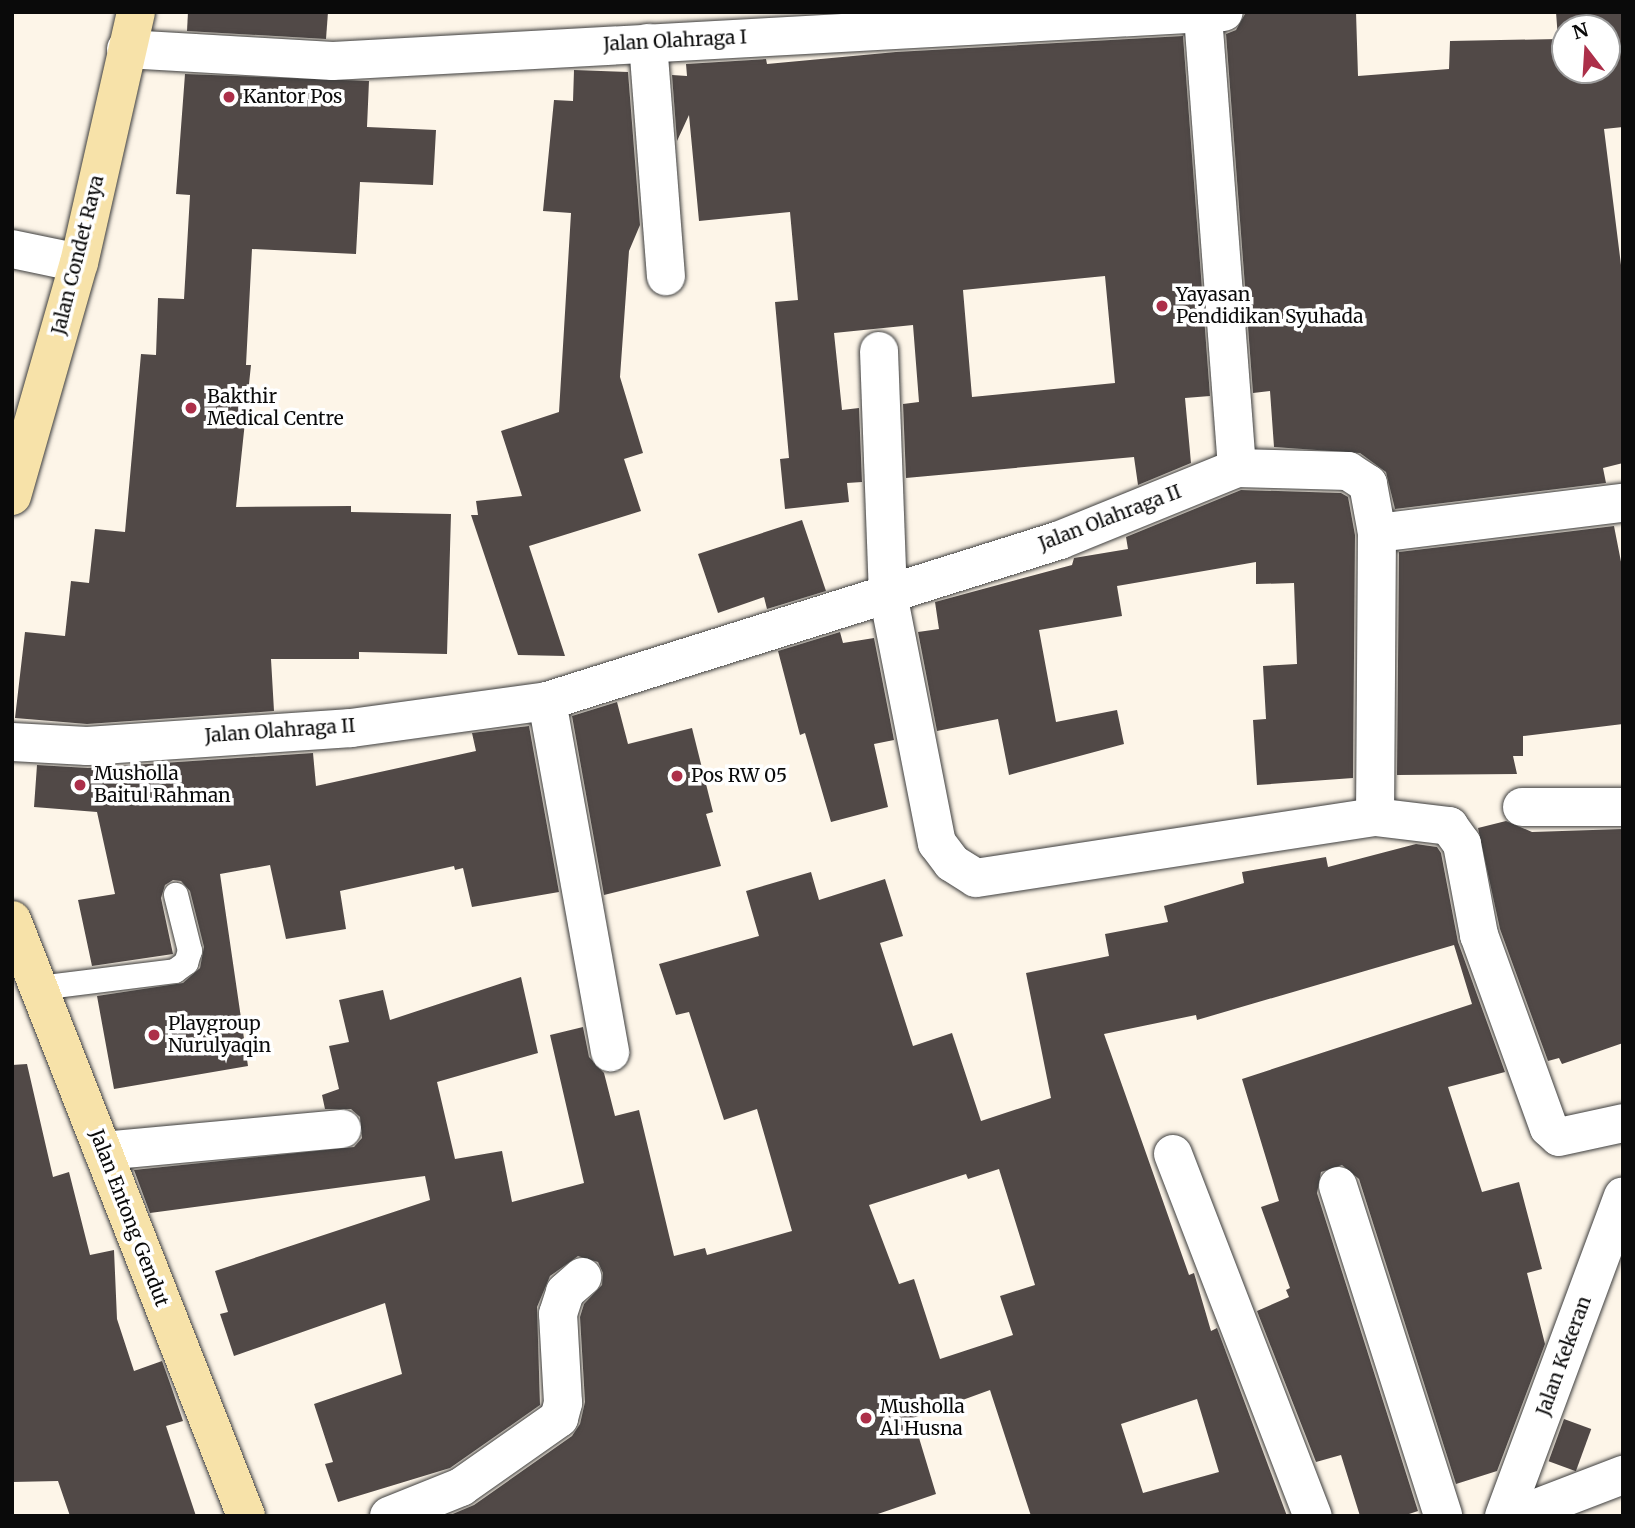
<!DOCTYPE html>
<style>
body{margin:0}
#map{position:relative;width:1635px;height:1528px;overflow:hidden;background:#fdf5e8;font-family:Merriweather,serif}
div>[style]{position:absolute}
.building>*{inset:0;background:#514947;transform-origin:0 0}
.roads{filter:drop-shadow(0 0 2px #3d3d3d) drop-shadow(0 0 2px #3d3d3d)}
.lane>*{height:24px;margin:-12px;padding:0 12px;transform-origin:12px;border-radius:12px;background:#fff}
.street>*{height:38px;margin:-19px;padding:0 19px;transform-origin:19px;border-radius:19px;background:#fff}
.secondary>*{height:38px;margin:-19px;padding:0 19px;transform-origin:19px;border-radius:19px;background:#f7e2a9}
.dots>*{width:19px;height:19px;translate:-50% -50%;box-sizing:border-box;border:4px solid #fff;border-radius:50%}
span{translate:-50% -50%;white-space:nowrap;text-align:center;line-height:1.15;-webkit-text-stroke:7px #fff;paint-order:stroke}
.street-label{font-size:19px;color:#0a0a0a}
.poi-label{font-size:19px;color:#0a0a0a}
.left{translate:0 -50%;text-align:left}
.frame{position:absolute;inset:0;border:14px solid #0a0a0a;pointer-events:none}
.north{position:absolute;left:1551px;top:14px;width:70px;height:70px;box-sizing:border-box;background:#fff;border:2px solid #9d9d9d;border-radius:50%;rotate:343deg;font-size:19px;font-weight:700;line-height:28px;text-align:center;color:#0a0a0a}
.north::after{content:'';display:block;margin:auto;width:24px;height:32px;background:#ac2f49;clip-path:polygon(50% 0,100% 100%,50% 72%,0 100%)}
</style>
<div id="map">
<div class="building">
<div style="clip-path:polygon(188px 12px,328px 12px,326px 39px,187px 31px)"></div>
<div style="clip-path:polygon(evenodd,1356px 12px,1358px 76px,1449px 69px,1450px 41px,1558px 39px,1556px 12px,1623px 12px,1623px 127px,1604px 129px,1623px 281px,1623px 463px,1603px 468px,1606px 483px,1395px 509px,1386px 472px,1360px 453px,1274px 447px,1270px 391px,1253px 393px,1226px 34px,1236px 30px,1245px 14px,1356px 12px,1565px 28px,1607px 28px,1607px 70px,1565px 70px,1565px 28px)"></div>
<div style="clip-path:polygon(evenodd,1183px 36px,1210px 396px,1185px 398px,1191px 463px,1138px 485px,1134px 457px,906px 478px,903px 404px,919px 402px,913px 325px,834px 333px,842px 410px,859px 408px,862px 482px,847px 483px,849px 502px,785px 509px,780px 459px,789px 458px,775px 302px,798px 300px,790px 212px,699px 221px,689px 115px,677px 141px,672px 75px,687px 76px,686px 64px,766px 59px,767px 64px,896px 52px,1183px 36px,1105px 276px,1115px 383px,972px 397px,963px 290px,1105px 276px)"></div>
<div style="clip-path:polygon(574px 70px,628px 72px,640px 225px,629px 251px,620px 377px,643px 453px,624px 459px,641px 511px,529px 546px,565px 656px,518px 655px,471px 515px,478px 515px,476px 501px,522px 496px,501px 431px,559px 412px,571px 213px,543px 211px,554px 100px,573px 101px)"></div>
<div style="clip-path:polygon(185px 74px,369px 81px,367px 127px,436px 130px,433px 185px,360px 182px,356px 254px,252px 249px,246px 365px,251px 365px,236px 507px,351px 506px,351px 512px,451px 514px,447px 654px,359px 652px,359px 659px,271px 659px,274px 711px,87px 724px,15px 718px,25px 632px,65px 636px,71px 581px,89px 583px,95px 529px,125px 532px,141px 354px,156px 355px,158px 298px,184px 299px,190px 195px,176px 194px)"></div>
<div style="clip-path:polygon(1241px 490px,1341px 493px,1348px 497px,1355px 535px,1353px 778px,1257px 785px,1253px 720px,1266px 719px,1263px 666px,1297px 664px,1294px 583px,1256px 584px,1256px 562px,1117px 586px,1122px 616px,1039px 630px,1056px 722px,1117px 710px,1124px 744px,1009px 775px,998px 719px,937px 731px,918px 632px,939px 629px,935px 602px,1072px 565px,1074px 558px,1128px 549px,1126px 537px)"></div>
<div style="clip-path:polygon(802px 520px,826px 591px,767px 609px,764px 597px,718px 613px,698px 554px)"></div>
<div style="clip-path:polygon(1614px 526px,1623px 572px,1623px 724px,1523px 736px,1523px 756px,1513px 756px,1517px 774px,1397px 775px,1399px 552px)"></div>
<div style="clip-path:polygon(840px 632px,843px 643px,874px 638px,894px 740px,874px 744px,888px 807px,831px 822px,805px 733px,800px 735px,778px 651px)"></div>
<div style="clip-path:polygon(617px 702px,628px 744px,692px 728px,713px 812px,706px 814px,721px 866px,604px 895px,572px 716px)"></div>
<div style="clip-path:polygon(529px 726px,559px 892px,472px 907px,463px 868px,455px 870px,454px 866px,340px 891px,346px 929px,286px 939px,270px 865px,220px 874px,248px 1066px,114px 1089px,97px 996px,183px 983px,200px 968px,204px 947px,190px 891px,181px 881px,173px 880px,165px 885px,161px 898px,173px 954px,92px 966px,78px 900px,115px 894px,97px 812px,34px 807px,37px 765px,88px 768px,313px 753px,316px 786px,476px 751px,472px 733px)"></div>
<div style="clip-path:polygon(1506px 821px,1532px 832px,1623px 829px,1623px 1043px,1562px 1064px,1559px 1058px,1548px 1061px,1500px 929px,1478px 828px)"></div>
<div style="clip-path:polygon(evenodd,1416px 844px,1437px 847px,1441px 853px,1458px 942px,1505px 1072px,1448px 1087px,1482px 1192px,1519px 1182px,1542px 1269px,1527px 1273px,1545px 1344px,1497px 1471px,1456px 1484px,1359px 1179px,1342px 1165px,1321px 1172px,1317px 1193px,1418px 1511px,1403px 1516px,1360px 1516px,1341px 1455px,1316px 1462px,1257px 1311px,1289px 1297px,1286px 1290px,1290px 1288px,1261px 1207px,1279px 1201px,1242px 1079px,1472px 1004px,1454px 945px,1197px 1020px,1196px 1015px,1104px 1034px,1189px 1275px,1194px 1273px,1211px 1331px,1217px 1328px,1287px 1516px,1031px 1516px,990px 1390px,913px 1418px,936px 1494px,872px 1516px,448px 1516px,474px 1505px,572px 1436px,580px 1424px,585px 1402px,580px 1317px,584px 1304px,602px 1285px,603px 1273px,598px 1262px,578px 1256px,550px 1276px,537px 1307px,540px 1405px,450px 1468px,338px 1502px,325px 1464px,333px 1462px,314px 1404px,402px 1374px,385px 1303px,234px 1356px,220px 1314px,228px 1312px,215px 1271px,430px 1200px,425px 1176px,150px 1213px,134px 1170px,354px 1147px,362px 1138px,360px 1117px,351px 1109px,325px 1109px,322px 1095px,339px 1089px,329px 1046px,349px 1042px,339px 1000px,383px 990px,390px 1020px,521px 977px,538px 1053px,437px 1082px,455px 1159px,502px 1151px,512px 1202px,584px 1183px,550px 1035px,583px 1027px,589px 1057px,604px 1073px,615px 1116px,639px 1110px,674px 1256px,705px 1248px,707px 1255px,792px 1231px,757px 1109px,724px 1120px,689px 1012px,676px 1015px,659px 964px,759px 936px,746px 891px,811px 872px,819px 900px,885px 879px,903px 936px,880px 943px,913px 1046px,952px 1033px,981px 1121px,1051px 1098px,1026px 973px,1109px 956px,1105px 934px,1168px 922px,1164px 906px,1244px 883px,1242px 872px,1326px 857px,1328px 867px,1416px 844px,999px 1169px,1035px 1285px,1000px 1296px,1013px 1335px,940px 1359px,914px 1279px,899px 1284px,869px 1205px,966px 1174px,968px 1179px,999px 1169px,1416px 844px,1197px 1399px,1219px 1472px,1143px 1493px,1121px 1424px,1197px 1399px)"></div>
<div style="clip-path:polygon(27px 1064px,53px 1177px,69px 1172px,90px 1255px,114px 1250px,117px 1319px,134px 1371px,162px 1361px,171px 1386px,183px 1421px,166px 1426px,196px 1516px,70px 1516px,58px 1481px,12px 1482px,12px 1065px)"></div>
<div style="left:1564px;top:1419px;width:29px;height:45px;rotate:20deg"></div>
</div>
<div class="roads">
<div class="lane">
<div style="left:39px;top:988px;width:137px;rotate:-7.1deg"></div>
<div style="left:175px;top:971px;width:14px;rotate:-36deg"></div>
<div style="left:186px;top:963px;width:13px;rotate:-72deg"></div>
<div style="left:190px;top:951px;width:58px;rotate:-104deg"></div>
</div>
<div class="street">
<div style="left:648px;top:43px;width:234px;rotate:85.6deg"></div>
<div style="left:126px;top:49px;width:207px;rotate:3.3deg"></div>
<div style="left:333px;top:61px;width:892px;rotate:-3.15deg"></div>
<div style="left:12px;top:249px;width:68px;rotate:11.8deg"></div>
<div style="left:879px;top:351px;width:243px;rotate:87.9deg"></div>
<div style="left:888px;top:594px;width:254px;rotate:78.9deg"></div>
<div style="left:937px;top:843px;width:25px;rotate:53deg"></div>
<div style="left:952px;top:863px;width:28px;rotate:32deg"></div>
<div style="left:976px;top:878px;width:404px;rotate:-8.7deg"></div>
<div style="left:1375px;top:817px;width:284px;rotate:-89.6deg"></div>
<div style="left:1377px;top:533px;width:50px;rotate:-100.4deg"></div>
<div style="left:1368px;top:484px;width:24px;rotate:-147deg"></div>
<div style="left:1348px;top:471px;width:111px;rotate:-178.5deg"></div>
<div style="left:1377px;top:533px;width:248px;rotate:-7deg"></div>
<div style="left:547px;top:701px;width:357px;rotate:79.8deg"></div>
<div style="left:12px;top:742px;width:75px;rotate:3.1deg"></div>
<div style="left:87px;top:746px;width:265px;rotate:-3.9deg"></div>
<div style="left:351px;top:728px;width:198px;rotate:-7.8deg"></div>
<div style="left:547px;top:701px;width:538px;rotate:-17.42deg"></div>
<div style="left:1060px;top:540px;width:191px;rotate:-22.1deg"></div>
<div style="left:1237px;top:468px;width:455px;rotate:-94.3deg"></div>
<div style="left:1522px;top:807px;width:101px"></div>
<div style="left:1375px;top:817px;width:75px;rotate:6.9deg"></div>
<div style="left:1449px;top:826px;width:22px;rotate:54deg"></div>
<div style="left:1462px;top:844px;width:93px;rotate:79.4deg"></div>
<div style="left:1479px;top:935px;width:205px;rotate:70.1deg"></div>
<div style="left:1549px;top:1128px;width:13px;rotate:42deg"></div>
<div style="left:1559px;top:1137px;width:66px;rotate:-12.3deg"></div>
<div style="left:103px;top:1151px;width:240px;rotate:-5.3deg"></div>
<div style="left:1173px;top:1154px;width:388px;rotate:68.9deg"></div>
<div style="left:1338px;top:1186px;width:346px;rotate:72.3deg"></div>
<div style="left:389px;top:1516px;width:78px;rotate:-21.9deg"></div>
<div style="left:461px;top:1487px;width:120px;rotate:-35.1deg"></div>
<div style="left:559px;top:1418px;width:16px;rotate:-75deg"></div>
<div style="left:563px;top:1403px;width:89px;rotate:-93.2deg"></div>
<div style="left:558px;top:1314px;width:23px;rotate:-72deg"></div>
<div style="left:565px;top:1292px;width:23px;rotate:-41deg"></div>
<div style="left:1504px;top:1516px;width:341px;rotate:-69.6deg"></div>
<div style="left:1516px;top:1516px;width:115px;rotate:-21deg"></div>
</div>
<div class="secondary">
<div style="left:12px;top:496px;width:242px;rotate:-74deg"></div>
<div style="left:79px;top:263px;width:257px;rotate:-77.2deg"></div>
<div style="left:12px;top:920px;width:640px;rotate:68.56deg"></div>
</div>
</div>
<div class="dots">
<div style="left:229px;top:97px;background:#ac2f49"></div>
<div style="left:1162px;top:306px;background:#ac2f49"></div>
<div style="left:191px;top:408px;background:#ac2f49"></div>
<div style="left:677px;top:776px;background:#ac2f49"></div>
<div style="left:80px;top:785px;background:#ac2f49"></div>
<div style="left:154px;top:1035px;background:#ac2f49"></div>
<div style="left:866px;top:1418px;background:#ac2f49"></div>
</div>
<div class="street-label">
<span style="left:675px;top:41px;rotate:-3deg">Jalan Olahraga I</span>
<span style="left:78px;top:255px;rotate:-76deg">Jalan Condet Raya</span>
<span style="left:1110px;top:518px;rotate:-21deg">Jalan Olahraga II</span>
<span style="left:280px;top:731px;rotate:-4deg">Jalan Olahraga II</span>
<span style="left:129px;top:1218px;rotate:69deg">Jalan Entong Gendut</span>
<span style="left:1564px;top:1356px;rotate:-70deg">Jalan Kekeran</span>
</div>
<div class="poi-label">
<span class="left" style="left:243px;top:97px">Kantor Pos</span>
<span class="left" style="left:1176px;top:306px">Yayasan<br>Pendidikan Syuhada</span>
<span class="left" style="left:207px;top:408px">Bakthir<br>Medical Centre</span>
<span class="left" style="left:94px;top:785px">Musholla<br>Baitul Rahman</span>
<span class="left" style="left:691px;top:776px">Pos RW 05</span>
<span class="left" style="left:168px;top:1035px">Playgroup<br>Nurulyaqin</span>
<span class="left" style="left:880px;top:1418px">Musholla<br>Al Husna</span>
</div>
<div class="frame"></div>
<div class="north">N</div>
</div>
